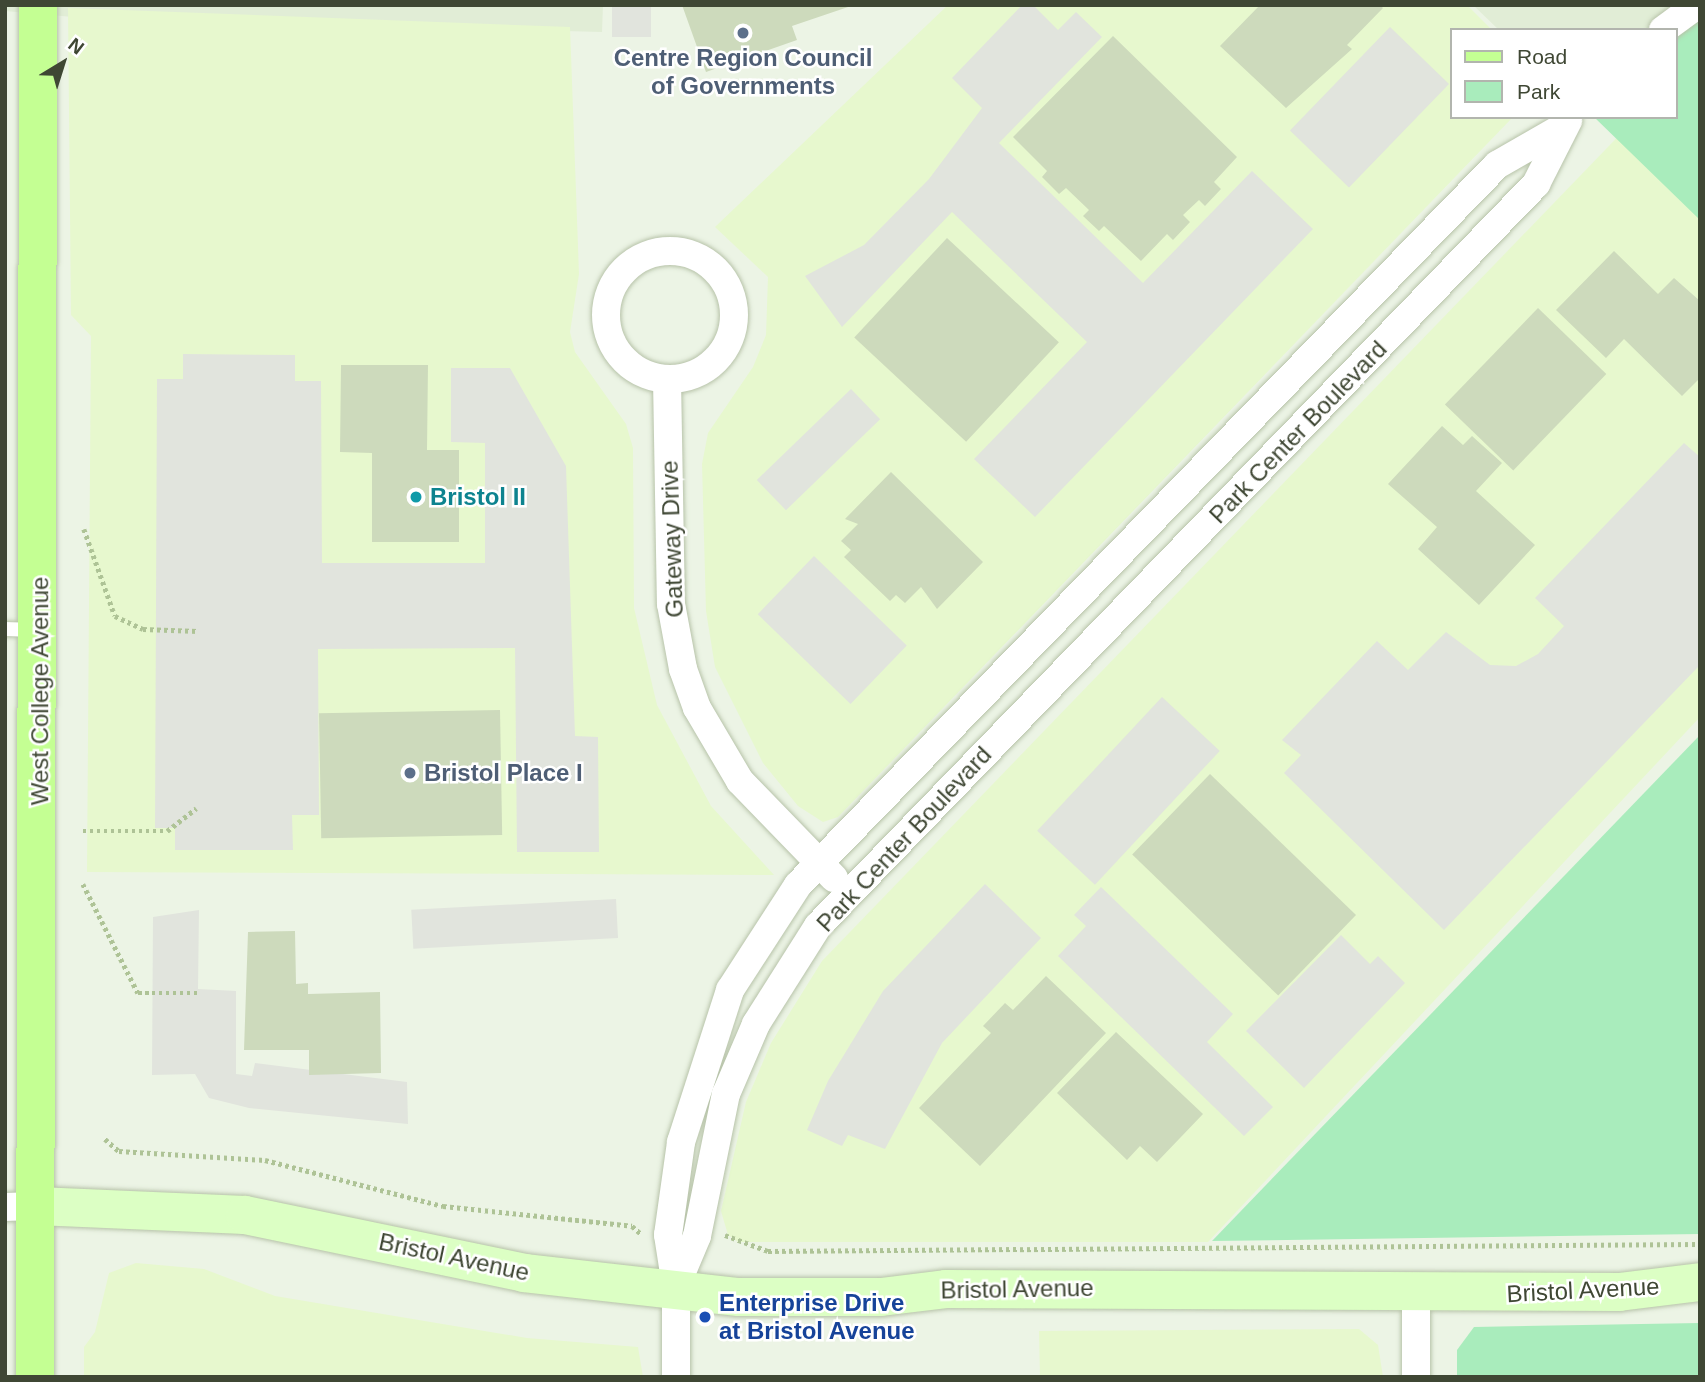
<!DOCTYPE html>
<style>
body{margin:0}
#map{position:relative;width:1705px;height:1382px;overflow:hidden;background:#ecf4e5;font-family:Helvetica,sans-serif}
div>[style]{position:absolute}
.residential>*{inset:0;background:#e1edd6}
.commercial>*{inset:0;background:#e7f8ce}
.green>*{inset:0;background:#a9ecbc}
.parking>*{inset:0;background:#e1e4dd;transform-origin:0 0}
.building>*{inset:0;background:#cddabc;transform-origin:0 0}
.path>*{height:4.5px;margin-top:-2.25px;transform-origin:0;background:repeating-linear-gradient(90deg,#aec396 0 3.5px,transparent 0 7px)}
.roads{filter:drop-shadow(0 0 2px #b7c3a9) drop-shadow(0 0 2px #b7c3a9)}
.lane>*{height:14px;margin:-7px;padding:0 7px;transform-origin:7px;border-radius:7px;background:#fff}
.street>*{height:28px;margin:-14px;padding:0 14px;transform-origin:14px;border-radius:14px;background:#fff}
.street>.ring{margin:-14px;padding:0;box-sizing:content-box;background:none;border:28px solid #fff;border-radius:50%}
.secondary>*{height:38px;margin:-19px;padding:0 19px;transform-origin:19px;border-radius:19px;background:#dcffc4}
.primary>*{height:38px;margin:-19px;padding:0 19px;transform-origin:19px;border-radius:19px;background:#c4ff93}
.dots>*{width:19px;height:19px;translate:-50% -50%;box-sizing:border-box;border:4px solid #fff;border-radius:50%}
span{translate:-50% -50%;white-space:nowrap;text-align:center;line-height:1.15;-webkit-text-stroke:5px #fff;paint-order:stroke}
.service-label{font-size:24px;color:#4e5e75;font-weight:700}
.left{translate:0 -50%;text-align:left}
.street-label{font-size:24px;color:#3f4734}
.culture-label{font-size:24px;color:#0d838f;font-weight:700}
.transit-label{font-size:24px;color:#164399;font-weight:700}
.frame{position:absolute;inset:0;border:7px solid #3f4734;pointer-events:none}
.legend{position:absolute;left:1450px;top:28px;width:228px;height:91px;box-sizing:border-box;background:#fff;border:2px solid #b2b5ae;margin:0;padding:9px 12px;list-style:none;font-size:21px;color:#3f4734}
.legend li{display:flex;align-items:center;gap:14px;height:35px}
.legend b{width:35px;border:2px solid #b2b5ae}
.north{position:absolute;left:28px;top:28px;width:70px;height:70px;-webkit-text-stroke:5px #fff;paint-order:stroke;rotate:38deg;font-size:19px;font-weight:700;line-height:28px;text-align:center;color:#3f4734}
.north::after{content:'';display:block;margin:auto;width:24px;height:32px;background:#3f4734;clip-path:polygon(50% 0,100% 100%,50% 72%,0 100%)}
</style>
<div id="map">
<div class="residential">
<div style="clip-path:polygon(5px 5px,603px 5px,602px 32px,96px 19px,5px 11px)"></div>
<div style="clip-path:polygon(1473px 5px,1697px 5px,1664px 30px,1499px 30px)"></div>
</div>
<div class="commercial">
<div style="clip-path:polygon(948px 5px,1467px 5px,1492px 30px,1451px 30px,1451px 117px,1513px 117px,838px 817px,823px 822px,798px 806px,763px 763px,715px 667px,706px 611px,702px 464px,708px 433px,753px 367px,766px 335px,768px 277px,715px 227px)"></div>
<div style="clip-path:polygon(68px 8px,570px 27px,579px 274px,570px 332px,575px 352px,626px 424px,633px 448px,634px 608px,657px 705px,711px 806px,774px 875px,87px 872px,91px 336px,71px 315px)"></div>
<div style="clip-path:polygon(1633px 121px,1700px 185px,1700px 717px,1208px 1242px,738px 1242px,728px 1235px,721px 1211px,746px 1102px,771px 1043px,822px 961px)"></div>
<div style="clip-path:polygon(136px 1263px,204px 1269px,275px 1296px,527px 1338px,638px 1347px,643px 1377px,84px 1377px,84px 1347px,95px 1332px,109px 1273px)"></div>
<div style="clip-path:polygon(1359px 1329px,1378px 1345px,1383px 1377px,1040px 1377px,1039px 1331px)"></div>
</div>
<div class="green">
<div style="clip-path:polygon(1700px 5px,1700px 220px,1594px 117px,1675px 117px,1675px 30px)"></div>
<div style="clip-path:polygon(1700px 735px,1700px 1234px,1212px 1241px)"></div>
<div style="clip-path:polygon(1700px 1323px,1700px 1377px,1457px 1377px,1457px 1350px,1474px 1327px)"></div>
</div>
<div class="parking">
<div style="left:612px;top:5px;width:39px;height:32px"></div>
<div style="clip-path:polygon(1022px 5px,1033px 5px,1058px 30px,1076px 12px,1102px 37px,999px 143px,1143px 283px,1252px 171px,1313px 229px,1035px 517px,974px 459px,1087px 342px,952px 212px,842px 327px,805px 276px,864px 245px,929px 179px,982px 108px,952px 78px)"></div>
<div style="left:1390px;top:27px;width:82px;height:144px;rotate:44deg"></div>
<div style="clip-path:polygon(183px 354px,295px 355px,295px 381px,321px 381px,322px 563px,485px 563px,485px 443px,451px 442px,451px 368px,510px 368px,566px 466px,575px 736px,598px 737px,599px 852px,517px 852px,515px 648px,318px 649px,319px 815px,292px 815px,293px 850px,175px 850px,175px 828px,155px 828px,157px 379px,183px 379px)"></div>
<div style="left:851px;top:389px;width:42px;height:131px;rotate:46deg"></div>
<div style="clip-path:polygon(1684px 443px,1700px 457px,1700px 665px,1444px 930px,1284px 773px,1301px 755px,1282px 740px,1377px 641px,1408px 670px,1446px 632px,1490px 665px,1516px 666px,1538px 654px,1564px 626px,1535px 598px)"></div>
<div style="left:814px;top:556px;width:129px;height:81px;rotate:44deg"></div>
<div style="left:1162px;top:697px;width:79px;height:183px;rotate:43deg"></div>
<div style="clip-path:polygon(985px 884px,1041px 938px,942px 1043px,885px 1149px,848px 1135px,842px 1146px,807px 1130px,828px 1081px,883px 991px)"></div>
<div style="clip-path:polygon(1101px 887px,1233px 1014px,1207px 1042px,1273px 1107px,1244px 1136px,1058px 956px,1086px 926px,1074px 915px)"></div>
<div style="left:616px;top:899px;width:39px;height:205px;rotate:87deg"></div>
<div style="clip-path:polygon(199px 910px,198px 989px,236px 991px,236px 1074px,252px 1076px,255px 1063px,407px 1082px,408px 1124px,249px 1108px,209px 1098px,195px 1074px,152px 1075px,153px 917px)"></div>
<div style="clip-path:polygon(1341px 935px,1370px 964px,1378px 956px,1405px 983px,1304px 1088px,1246px 1031px)"></div>
</div>
<div class="building">
<div style="clip-path:polygon(682px 5px,851px 5px,851px 6px,792px 26px,797px 40px,706px 72px)"></div>
<div style="clip-path:polygon(1260px 5px,1380px 5px,1383px 8px,1347px 45px,1352px 49px,1286px 108px,1220px 46px)"></div>
<div style="clip-path:polygon(1113px 36px,1237px 157px,1214px 182px,1221px 189px,1205px 206px,1199px 200px,1183px 215px,1190px 222px,1173px 240px,1167px 234px,1141px 261px,1104px 226px,1099px 231px,1083px 216px,1089px 210px,1066px 188px,1059px 194px,1042px 177px,1047px 171px,1013px 137px)"></div>
<div style="left:947px;top:238px;width:153px;height:136px;rotate:43deg"></div>
<div style="clip-path:polygon(1614px 251px,1658px 294px,1674px 278px,1700px 301px,1700px 378px,1682px 396px,1624px 339px,1606px 358px,1556px 310px)"></div>
<div style="left:1538px;top:308px;width:95px;height:134px;rotate:44deg"></div>
<div style="clip-path:polygon(341px 365px,428px 365px,427px 450px,459px 450px,459px 542px,372px 542px,372px 453px,340px 452px)"></div>
<div style="clip-path:polygon(1442px 426px,1463px 445px,1472px 436px,1502px 463px,1476px 491px,1535px 545px,1479px 605px,1418px 549px,1437px 527px,1388px 484px)"></div>
<div style="clip-path:polygon(891px 472px,983px 562px,937px 609px,921px 587px,905px 603px,896px 595px,890px 601px,844px 557px,851px 550px,841px 541px,858px 524px,845px 519px)"></div>
<div style="left:500px;top:710px;width:125px;height:181px;rotate:89deg"></div>
<div style="left:1210px;top:774px;width:203px;height:112px;rotate:44deg"></div>
<div style="clip-path:polygon(295px 931px,296px 984px,308px 983px,308px 994px,380px 992px,381px 1073px,309px 1075px,309px 1050px,244px 1050px,248px 932px)"></div>
<div style="clip-path:polygon(1046px 976px,1106px 1033px,980px 1166px,919px 1108px,991px 1033px,983px 1026px,1005px 1003px,1013px 1010px)"></div>
<div style="clip-path:polygon(1116px 1032px,1203px 1114px,1157px 1162px,1140px 1146px,1127px 1160px,1057px 1093px)"></div>
</div>
<div class="path">
<div style="left:84px;top:529px;width:92px;rotate:70.4deg"></div>
<div style="left:115px;top:616px;width:31px;rotate:25deg"></div>
<div style="left:143px;top:629px;width:55px;rotate:2.1deg"></div>
<div style="left:83px;top:831px;width:84px"></div>
<div style="left:167px;top:831px;width:37px;rotate:-38deg"></div>
<div style="left:83px;top:884px;width:122px;rotate:63.2deg"></div>
<div style="left:138px;top:993px;width:60px"></div>
<div style="left:105px;top:1139px;width:18px;rotate:41deg"></div>
<div style="left:119px;top:1151px;width:146px;rotate:3.5deg"></div>
<div style="left:265px;top:1160px;width:184px;rotate:14.5deg"></div>
<div style="left:443px;top:1206px;width:190px;rotate:6deg"></div>
<div style="left:632px;top:1226px;width:11px;rotate:41deg"></div>
<div style="left:725px;top:1235px;width:46px;rotate:20.4deg"></div>
<div style="left:768px;top:1251px;width:932px;rotate:-0.43deg"></div>
</div>
<div class="roads">
<div class="lane">
<div style="left:5px;top:629px;width:30px;rotate:2deg"></div>
</div>
<div class="street">
<div style="left:1663px;top:30px;width:42px;rotate:-36.3deg"></div>
<div class="ring" style="left:606px;top:251px;width:100px;height:100px"></div>
<div style="left:667px;top:379px;width:225px;rotate:89deg"></div>
<div style="left:671px;top:604px;width:66px;rotate:79.5deg"></div>
<div style="left:683px;top:669px;width:41px;rotate:70.3deg"></div>
<div style="left:697px;top:708px;width:85px;rotate:59.5deg"></div>
<div style="left:740px;top:781px;width:135px;rotate:45.9deg"></div>
<div style="left:5px;top:1207px;width:32px;rotate:-2deg"></div>
<div style="left:676px;top:1286px;width:54px;rotate:-67.2deg"></div>
<div style="left:697px;top:1236px;width:145px;rotate:-78.5deg"></div>
<div style="left:726px;top:1094px;width:76px;rotate:-66.8deg"></div>
<div style="left:756px;top:1024px;width:116px;rotate:-57.7deg"></div>
<div style="left:818px;top:926px;width:1033px;rotate:-45.94deg"></div>
<div style="left:1536px;top:184px;width:71px;rotate:-63.1deg"></div>
<div style="left:676px;top:1377px;width:91px;rotate:-90deg"></div>
<div style="left:676px;top:1286px;width:52px;rotate:-98.9deg"></div>
<div style="left:668px;top:1235px;width:94px;rotate:-82deg"></div>
<div style="left:681px;top:1142px;width:160px;rotate:-72.1deg"></div>
<div style="left:730px;top:990px;width:125px;rotate:-57.1deg"></div>
<div style="left:798px;top:885px;width:1003px;rotate:-45.85deg"></div>
<div style="left:1497px;top:165px;width:76px;rotate:-29.9deg"></div>
<div style="left:1416px;top:1377px;width:87px;rotate:-90deg"></div>
</div>
<div class="secondary">
<div style="left:37px;top:1206px;width:208px;rotate:2.5deg"></div>
<div style="left:245px;top:1215px;width:285px;rotate:11.7deg"></div>
<div style="left:524px;top:1273px;width:216px;rotate:6.4deg"></div>
<div style="left:739px;top:1297px;width:142px"></div>
<div style="left:881px;top:1297px;width:65px;rotate:-7deg"></div>
<div style="left:946px;top:1289px;width:673px;rotate:0.26deg"></div>
<div style="left:1619px;top:1292px;width:82px;rotate:-7deg"></div>
</div>
<div class="primary">
<div style="left:35px;top:1377px;width:1372px;rotate:-89.87deg"></div>
</div>
</div>
<div class="dots">
<div style="left:743px;top:33px;background:#5c6f8a"></div>
<div style="left:416px;top:497px;background:#0f9aa8"></div>
<div style="left:410px;top:773px;background:#5c6f8a"></div>
<div style="left:705px;top:1317px;background:#1a4fb4"></div>
</div>
<div class="service-label">
<span style="left:743px;top:72px">Centre Region Council<br>of Governments</span>
<span class="left" style="left:424px;top:773px">Bristol Place I</span>
</div>
<div class="street-label">
<span style="left:1298px;top:432px;rotate:-46deg">Park Center Boulevard</span>
<span style="left:672px;top:539px;rotate:-92deg">Gateway Drive</span>
<span style="left:40px;top:691px;rotate:-90deg">West College Avenue</span>
<span style="left:904px;top:839px;rotate:-47deg">Park Center Boulevard</span>
<span style="left:454px;top:1257px;rotate:12deg">Bristol Avenue</span>
<span style="left:1017px;top:1289px;rotate:-1deg">Bristol Avenue</span>
<span style="left:1583px;top:1290px;rotate:-3deg">Bristol Avenue</span>
</div>
<div class="culture-label">
<span class="left" style="left:430px;top:497px">Bristol II</span>
</div>
<div class="transit-label">
<span class="left" style="left:719px;top:1317px">Enterprise Drive<br>at Bristol Avenue</span>
</div>
<div class="frame"></div>
<ul class="legend">
<li><b style="height:9px;background:#c4ff93"></b>Road</li>
<li><b style="height:19px;background:#a9ecbc"></b>Park</li>
</ul>
<div class="north">N</div>
</div>
